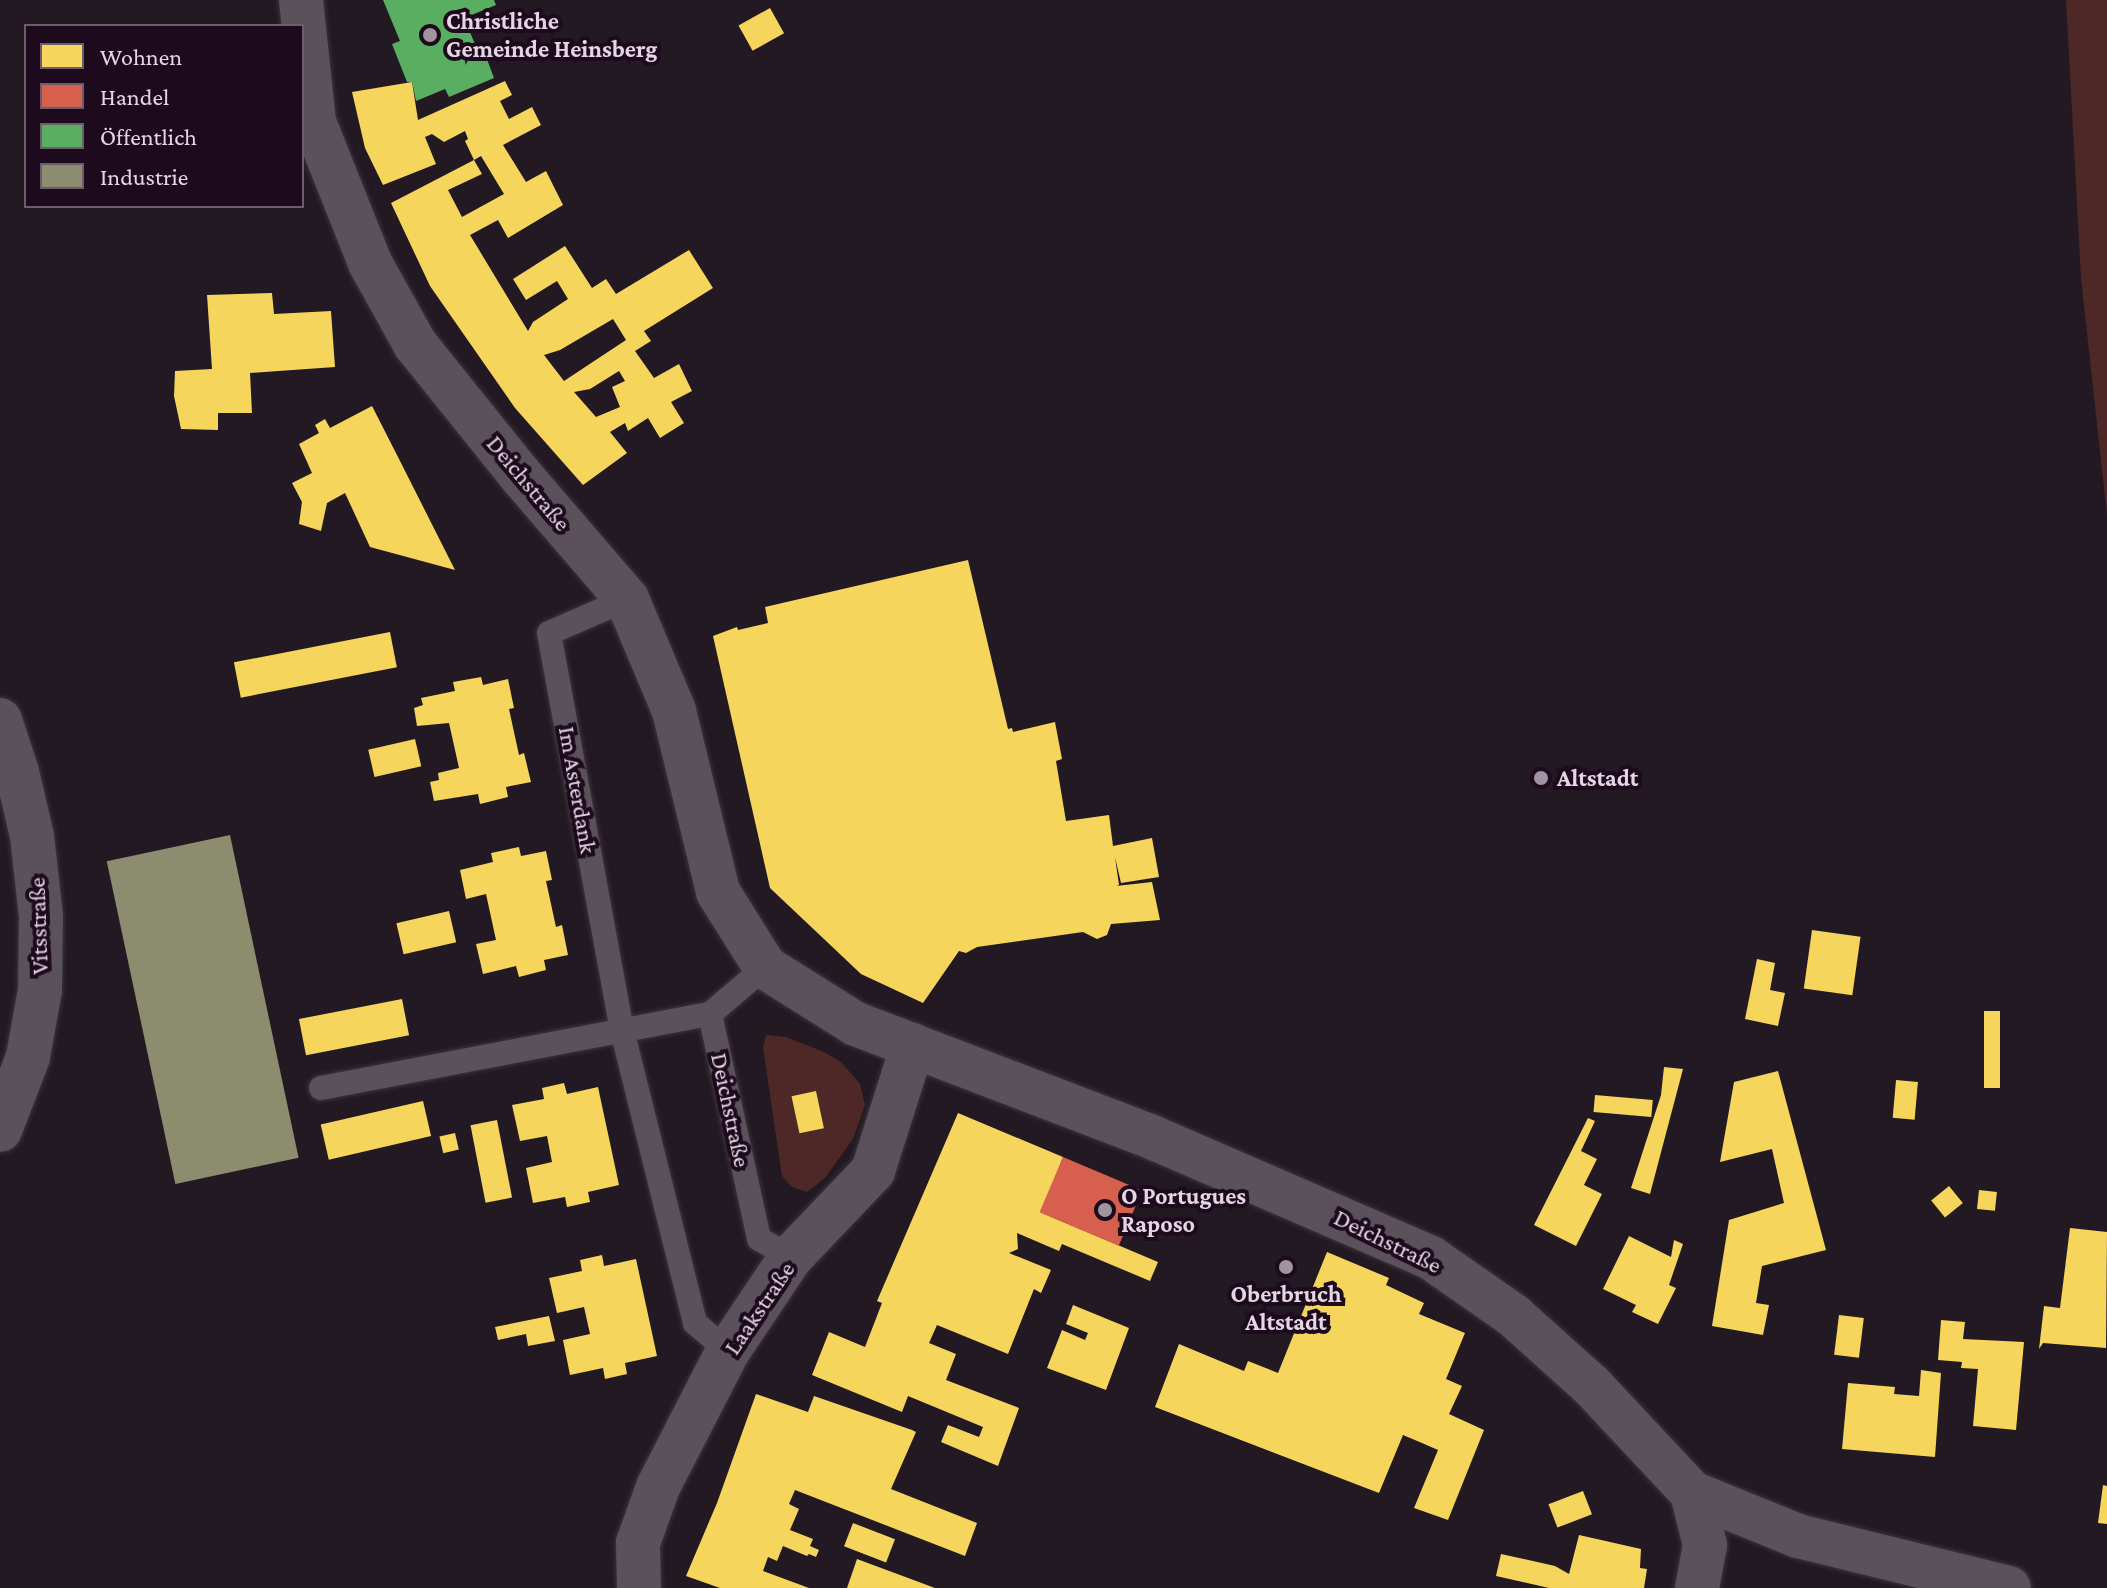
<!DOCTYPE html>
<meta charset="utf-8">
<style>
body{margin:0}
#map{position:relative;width:2107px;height:1588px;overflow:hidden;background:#231923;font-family:"Crimson Pro",serif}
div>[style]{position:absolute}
.green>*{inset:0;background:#4d2827}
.homes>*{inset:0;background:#f6d55c;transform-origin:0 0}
.shops>*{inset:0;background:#d6604d;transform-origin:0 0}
.public>*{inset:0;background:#5aae61}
.industry>*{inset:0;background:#8c8c6e;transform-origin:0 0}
.roads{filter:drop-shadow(0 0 2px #3b333b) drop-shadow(0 0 2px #3b333b)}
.service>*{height:24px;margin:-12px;padding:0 12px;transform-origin:12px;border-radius:12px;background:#5a515a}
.minor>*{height:44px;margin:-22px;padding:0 22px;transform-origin:22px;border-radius:22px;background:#5a515a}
.tertiary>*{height:44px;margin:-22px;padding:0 22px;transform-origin:22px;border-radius:22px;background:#5a515a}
.dots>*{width:22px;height:22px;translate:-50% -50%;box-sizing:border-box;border:4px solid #1d0b1d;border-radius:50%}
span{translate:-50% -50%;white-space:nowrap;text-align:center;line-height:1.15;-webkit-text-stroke:8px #1d0b1d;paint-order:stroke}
.poi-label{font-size:24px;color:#e4d7e3;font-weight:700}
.left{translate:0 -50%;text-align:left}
.street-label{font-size:24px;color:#e4d7e3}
.legend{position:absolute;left:24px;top:24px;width:280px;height:184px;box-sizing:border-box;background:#1d0b1d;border:2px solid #6d5d6c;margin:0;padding:10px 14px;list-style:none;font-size:24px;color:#e4d7e3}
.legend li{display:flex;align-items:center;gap:16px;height:40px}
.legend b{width:40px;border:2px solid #6d5d6c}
</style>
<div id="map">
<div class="green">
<div style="clip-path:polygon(2066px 0,2107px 0,2107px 515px,2081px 278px)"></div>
<div style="clip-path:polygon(766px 1035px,786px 1037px,824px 1052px,841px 1062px,860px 1084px,865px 1105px,853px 1139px,825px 1178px,807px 1192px,792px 1187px,782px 1176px,763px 1048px)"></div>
</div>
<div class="homes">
<div style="left:770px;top:8px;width:29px;height:36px;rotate:61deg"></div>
<div style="clip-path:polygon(evenodd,505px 81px,512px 95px,500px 101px,509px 119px,532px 107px,541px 125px,503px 145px,526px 182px,546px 171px,563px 205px,508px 238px,498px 220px,470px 235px,528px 331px,533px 322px,568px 299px,557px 281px,526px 300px,513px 279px,565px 246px,592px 288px,606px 279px,616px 294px,689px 250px,713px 288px,644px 331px,651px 341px,635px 351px,654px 378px,679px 364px,692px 391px,671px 402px,684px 423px,660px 438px,648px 418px,628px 431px,625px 423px,610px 432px,627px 453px,583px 485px,515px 408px,430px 286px,391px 203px,474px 160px,482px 174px,448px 190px,462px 217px,504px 194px,481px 156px,474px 160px,465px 141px,468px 139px,465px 131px,444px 142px,432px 134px,425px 137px,436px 164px,383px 185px,365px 148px,352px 92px,412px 82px,418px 120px,505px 81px,613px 319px,626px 340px,564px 381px,544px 355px,560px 350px,613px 319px,505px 81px,619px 371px,625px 381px,612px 387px,620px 407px,596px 417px,574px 392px,590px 389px,619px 371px)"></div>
<div style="clip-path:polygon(272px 293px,274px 314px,331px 311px,335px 367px,250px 373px,252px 413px,218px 413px,218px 430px,181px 429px,174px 396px,175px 371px,212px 369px,207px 295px)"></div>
<div style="clip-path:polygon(372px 406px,398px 457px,455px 570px,370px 547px,345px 493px,327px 503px,321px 531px,299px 524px,302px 502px,292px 483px,312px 473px,299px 444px,319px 433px,315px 425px,325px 419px,330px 428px)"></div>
<div style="clip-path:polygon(968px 560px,1008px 729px,1012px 728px,1013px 732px,1055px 722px,1062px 759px,1056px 761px,1066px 821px,1109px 815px,1113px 846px,1152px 838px,1159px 877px,1121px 883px,1115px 857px,1119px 885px,1116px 886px,1152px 882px,1160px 920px,1111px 924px,1107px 935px,1097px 939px,1083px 932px,977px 947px,966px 953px,959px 951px,923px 1003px,861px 974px,770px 888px,713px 636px,737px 627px,738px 630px,768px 623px,765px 607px)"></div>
<div style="left:390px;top:632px;width:36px;height:159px;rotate:79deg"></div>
<div style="clip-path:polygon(481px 677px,483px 685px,508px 679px,514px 708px,509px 709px,519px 755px,524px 753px,531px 782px,506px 787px,508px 797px,480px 804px,478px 794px,434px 801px,430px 782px,439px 780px,438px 773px,459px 768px,449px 723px,417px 726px,414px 708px,423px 705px,421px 698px,455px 691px,453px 682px)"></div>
<div style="left:415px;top:739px;width:28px;height:48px;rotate:77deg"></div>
<div style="clip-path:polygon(519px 847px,521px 856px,546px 851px,552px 880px,546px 881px,556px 927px,562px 925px,568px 955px,544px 960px,546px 970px,519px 977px,516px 966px,483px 974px,476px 944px,496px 940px,486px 894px,466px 899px,460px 870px,493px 862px,491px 853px)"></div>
<div style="left:449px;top:911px;width:32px;height:54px;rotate:77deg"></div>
<div style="left:1812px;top:930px;width:49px;height:59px;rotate:8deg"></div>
<div style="clip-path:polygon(1757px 959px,1775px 963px,1770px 990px,1785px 993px,1778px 1026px,1745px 1019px)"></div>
<div style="left:402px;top:999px;width:37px;height:105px;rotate:79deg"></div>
<div style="left:1984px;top:1011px;width:16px;height:77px"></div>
<div style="clip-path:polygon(1664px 1067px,1683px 1069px,1650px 1194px,1631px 1188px,1661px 1095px)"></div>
<div style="clip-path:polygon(1778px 1071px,1826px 1250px,1762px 1266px,1756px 1303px,1769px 1305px,1763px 1335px,1712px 1326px,1729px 1220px,1784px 1203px,1772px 1149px,1720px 1162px,1734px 1082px)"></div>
<div style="left:1896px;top:1080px;width:22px;height:38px;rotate:5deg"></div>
<div style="clip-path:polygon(564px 1083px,567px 1094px,598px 1087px,619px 1185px,588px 1192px,590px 1202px,567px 1207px,565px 1197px,533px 1203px,526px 1168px,552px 1162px,547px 1136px,520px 1141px,512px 1105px,544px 1099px,542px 1088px)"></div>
<div style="left:816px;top:1091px;width:38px;height:25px;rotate:78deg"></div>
<div style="left:1595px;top:1095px;width:58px;height:17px;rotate:5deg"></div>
<div style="left:423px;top:1101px;width:36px;height:105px;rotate:77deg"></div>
<div style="clip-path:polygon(958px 1113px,1063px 1157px,1042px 1213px,1158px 1262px,1150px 1281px,1062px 1244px,1059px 1251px,1017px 1233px,1018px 1249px,1009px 1253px,1051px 1270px,1041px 1293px,1034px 1289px,1008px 1354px,937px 1325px,929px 1343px,956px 1354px,946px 1380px,1019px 1408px,998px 1466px,941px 1442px,948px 1425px,979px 1437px,983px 1427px,908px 1396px,902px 1412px,812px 1375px,829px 1332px,865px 1347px,882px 1303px,877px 1301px)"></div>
<div style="clip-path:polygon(1588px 1118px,1595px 1121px,1581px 1151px,1597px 1159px,1584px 1185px,1602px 1194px,1576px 1246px,1534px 1225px)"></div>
<div style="left:497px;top:1120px;width:79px;height:27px;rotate:79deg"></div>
<div style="left:455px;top:1133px;width:17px;height:16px;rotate:77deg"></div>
<div style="left:1949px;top:1186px;width:22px;height:23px;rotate:51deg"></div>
<div style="left:1979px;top:1190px;width:18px;height:19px;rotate:6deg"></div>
<div style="clip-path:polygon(2070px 1228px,2107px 1232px,2106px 1348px,2043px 1343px,2039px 1349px,2044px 1306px,2060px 1308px)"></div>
<div style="clip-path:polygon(1629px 1236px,1671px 1257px,1674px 1240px,1683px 1244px,1669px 1285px,1676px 1288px,1658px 1324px,1632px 1312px,1636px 1305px,1603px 1289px)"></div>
<div style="clip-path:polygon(1327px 1252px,1389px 1278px,1386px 1285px,1424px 1303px,1419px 1314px,1465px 1333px,1446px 1379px,1462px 1386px,1449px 1414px,1484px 1430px,1448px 1520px,1414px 1508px,1438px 1450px,1422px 1443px,1403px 1435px,1379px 1493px,1155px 1407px,1179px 1344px,1244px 1371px,1248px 1361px,1278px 1373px)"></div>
<div style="clip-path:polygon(602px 1255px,604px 1266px,636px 1259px,657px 1356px,625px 1363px,627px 1374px,605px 1379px,603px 1368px,570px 1375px,563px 1340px,590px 1334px,584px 1307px,557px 1313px,549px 1278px,582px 1271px,580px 1260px)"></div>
<div style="clip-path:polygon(1073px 1305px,1129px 1328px,1106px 1390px,1047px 1368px,1062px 1330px,1085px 1340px,1088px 1333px,1066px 1324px)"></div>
<div style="left:1839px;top:1315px;width:25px;height:40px;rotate:7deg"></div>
<div style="clip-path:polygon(549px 1316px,555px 1341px,528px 1346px,526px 1334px,498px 1340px,495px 1327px)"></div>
<div style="clip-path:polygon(1941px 1320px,1965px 1322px,1963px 1339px,2024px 1342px,2016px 1430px,1973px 1426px,1978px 1369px,1961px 1368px,1962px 1362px,1938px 1360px)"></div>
<div style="clip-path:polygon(1921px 1370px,1941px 1373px,1935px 1457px,1842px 1449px,1848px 1383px,1895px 1387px,1894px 1394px,1919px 1396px)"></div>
<div style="clip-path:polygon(756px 1394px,808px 1412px,814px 1396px,912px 1430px,916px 1432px,891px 1489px,977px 1523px,965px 1556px,795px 1490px,789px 1504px,799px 1509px,790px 1530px,813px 1539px,810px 1546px,819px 1550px,816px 1557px,809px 1554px,807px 1556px,783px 1546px,777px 1561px,768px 1557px,763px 1571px,809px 1588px,720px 1588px,686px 1576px,717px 1503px)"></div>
<div style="clip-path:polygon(2103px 1485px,2107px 1486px,2107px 1524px,2098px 1523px)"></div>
<div style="left:1583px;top:1491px;width:25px;height:37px;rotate:69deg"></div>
<div style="left:853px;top:1523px;width:45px;height:25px;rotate:21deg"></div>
<div style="clip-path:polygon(1579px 1535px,1641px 1549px,1640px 1568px,1647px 1569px,1644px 1588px,1549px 1588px,1496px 1576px,1501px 1554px,1555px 1566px,1569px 1574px)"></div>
<div style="clip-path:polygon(857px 1559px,935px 1588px,847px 1588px)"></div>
</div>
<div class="shops">
<div style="left:1063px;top:1157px;width:86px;height:60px;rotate:23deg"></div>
</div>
<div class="public">
<div style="clip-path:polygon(383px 0,494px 0,496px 5px,464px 18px,480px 56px,485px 54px,494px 78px,449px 97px,445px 89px,416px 101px,412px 82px,407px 82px,392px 44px,400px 41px)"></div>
</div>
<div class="industry">
<div style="left:230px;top:835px;width:330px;height:126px;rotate:78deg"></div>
</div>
<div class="roads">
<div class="service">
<div style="left:627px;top:599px;width:85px;rotate:156.4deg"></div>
<div style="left:549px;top:633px;width:404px;rotate:79.6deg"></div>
<div style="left:622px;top:1030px;width:302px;rotate:76deg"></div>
<div style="left:695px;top:1323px;width:43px;rotate:40.3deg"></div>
<div style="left:765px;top:967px;width:72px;rotate:139.5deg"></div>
<div style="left:710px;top:1014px;width:230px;rotate:77.7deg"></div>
<div style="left:759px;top:1239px;width:37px;rotate:29deg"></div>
<div style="left:321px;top:1088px;width:396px;rotate:-10.8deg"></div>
</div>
<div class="minor">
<div style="left:0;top:720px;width:55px;rotate:71.9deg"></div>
<div style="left:17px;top:772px;width:66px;rotate:76.8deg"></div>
<div style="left:32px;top:836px;width:81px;rotate:83.6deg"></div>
<div style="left:41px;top:916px;width:74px;rotate:90.8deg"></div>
<div style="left:40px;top:990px;width:68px;rotate:100.2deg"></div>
<div style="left:28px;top:1057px;width:78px;rotate:111deg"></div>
<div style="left:1692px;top:1493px;width:114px;rotate:22.1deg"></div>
<div style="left:1798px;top:1536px;width:217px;rotate:13.8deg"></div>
<div style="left:639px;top:1588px;width:45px;rotate:-91.3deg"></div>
<div style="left:638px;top:1543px;width:59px;rotate:-70.3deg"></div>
<div style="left:658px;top:1487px;width:153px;rotate:-62.8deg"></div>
<div style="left:728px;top:1351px;width:113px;rotate:-56.2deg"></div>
<div style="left:791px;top:1257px;width:119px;rotate:-46.4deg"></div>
<div style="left:873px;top:1171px;width:132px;rotate:-72.4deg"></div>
</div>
<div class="tertiary">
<div style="left:301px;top:0;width:123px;rotate:83.9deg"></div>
<div style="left:314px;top:122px;width:152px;rotate:68.3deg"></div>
<div style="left:370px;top:263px;width:93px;rotate:60.9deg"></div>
<div style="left:415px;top:344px;width:171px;rotate:51.2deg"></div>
<div style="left:522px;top:477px;width:161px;rotate:49.3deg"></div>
<div style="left:627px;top:599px;width:121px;rotate:67.2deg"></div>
<div style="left:674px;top:711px;width:186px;rotate:76.3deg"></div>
<div style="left:718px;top:892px;width:89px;rotate:57.9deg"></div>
<div style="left:765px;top:967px;width:107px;rotate:32.1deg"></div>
<div style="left:856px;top:1024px;width:319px;rotate:20.9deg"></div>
<div style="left:1154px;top:1138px;width:302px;rotate:23.4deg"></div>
<div style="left:1431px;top:1258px;width:101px;rotate:34.9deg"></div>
<div style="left:1514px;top:1316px;width:103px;rotate:41.9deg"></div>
<div style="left:1591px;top:1385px;width:148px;rotate:46.9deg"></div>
<div style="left:1692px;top:1493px;width:54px;rotate:76deg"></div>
<div style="left:1705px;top:1545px;width:44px;rotate:100.5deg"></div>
</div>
</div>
<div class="dots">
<div style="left:430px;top:35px;background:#a094a0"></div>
<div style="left:1541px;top:778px;background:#a094a0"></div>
<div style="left:1105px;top:1210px;background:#a094a0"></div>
<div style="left:1286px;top:1267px;background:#a094a0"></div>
</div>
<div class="poi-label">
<span class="left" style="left:446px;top:35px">Christliche<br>Gemeinde Heinsberg</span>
<span class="left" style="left:1557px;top:778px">Altstadt</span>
<span class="left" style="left:1121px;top:1210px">O Portugues<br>Raposo</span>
<span style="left:1286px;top:1308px">Oberbruch<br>Altstadt</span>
</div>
<div class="street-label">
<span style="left:529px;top:483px;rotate:50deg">Deichstraße</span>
<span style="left:578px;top:790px;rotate:80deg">Im Asterdank</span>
<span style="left:38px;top:926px;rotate:-92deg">Vitsstraße</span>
<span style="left:731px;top:1110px;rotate:78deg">Deichstraße</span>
<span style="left:1388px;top:1241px;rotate:26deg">Deichstraße</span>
<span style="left:759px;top:1308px;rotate:-56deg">Laakstraße</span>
</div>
<ul class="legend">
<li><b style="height:22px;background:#f6d55c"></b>Wohnen</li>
<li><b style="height:22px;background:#d6604d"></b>Handel</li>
<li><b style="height:22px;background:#5aae61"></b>Öffentlich</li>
<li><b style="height:22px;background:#8c8c6e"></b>Industrie</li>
</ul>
</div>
